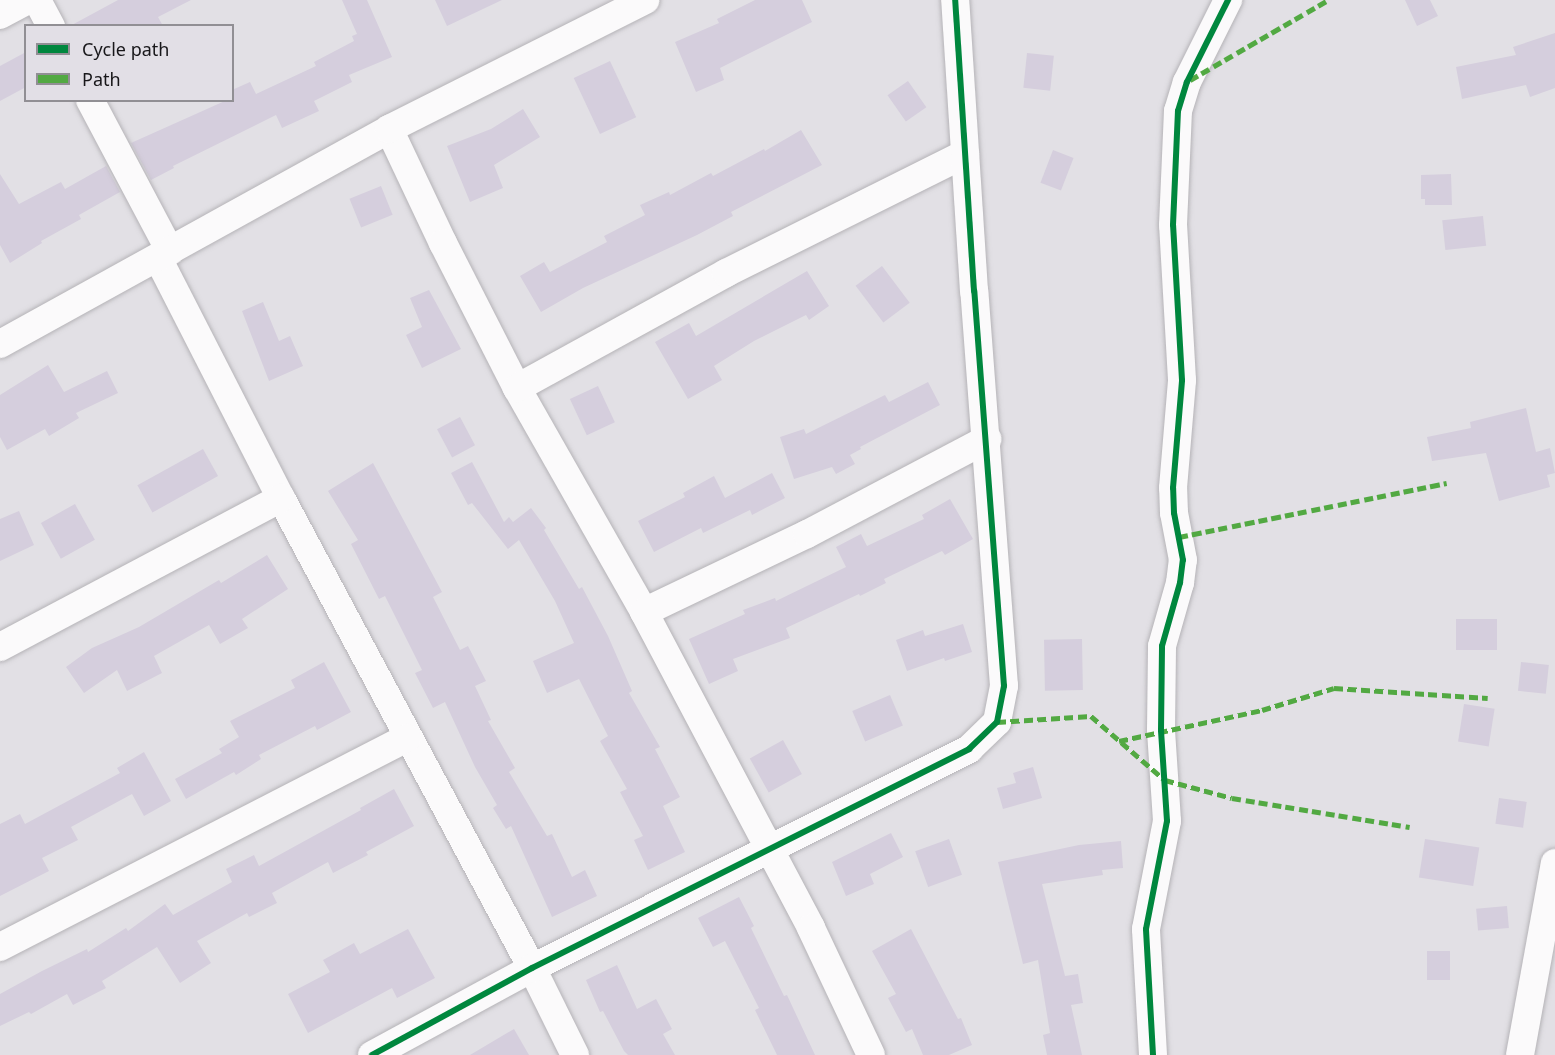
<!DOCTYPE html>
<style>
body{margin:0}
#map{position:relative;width:1555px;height:1055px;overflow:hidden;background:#e2e0e5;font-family:"Noto Sans",sans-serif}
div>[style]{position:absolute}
.building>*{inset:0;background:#d5cedd;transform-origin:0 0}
.roads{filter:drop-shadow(0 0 2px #b5b3b7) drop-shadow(0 0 2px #b5b3b7)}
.minor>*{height:28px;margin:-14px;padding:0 14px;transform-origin:14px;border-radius:14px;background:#fbfafb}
.quiet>*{height:4.5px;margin-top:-2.25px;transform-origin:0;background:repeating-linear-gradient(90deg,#52a942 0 9px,transparent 0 13.5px)}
.cycleway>*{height:6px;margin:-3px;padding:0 3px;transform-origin:3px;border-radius:3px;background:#00873e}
span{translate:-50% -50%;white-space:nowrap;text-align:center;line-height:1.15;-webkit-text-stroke:4.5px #e2dfe6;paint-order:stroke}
.legend{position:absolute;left:24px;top:24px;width:210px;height:78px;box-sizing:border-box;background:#e2dfe6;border:2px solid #918f94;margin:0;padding:8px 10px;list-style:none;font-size:18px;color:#18171a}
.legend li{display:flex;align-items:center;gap:12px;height:30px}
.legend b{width:30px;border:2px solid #918f94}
</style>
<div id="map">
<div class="building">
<div style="clip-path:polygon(118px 0,191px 0,158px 17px,163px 26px,70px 26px)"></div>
<div style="clip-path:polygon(342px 0,367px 0,392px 57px,349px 75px,352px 82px,314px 101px,319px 111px,282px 128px,276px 115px,173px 166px,174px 168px,151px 180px,131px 143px,227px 100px,232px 100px,232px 90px,250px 82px,256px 94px,316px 66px,314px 62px,354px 41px,352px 36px,357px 34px)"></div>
<div style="clip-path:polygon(435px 0,502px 0,447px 26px)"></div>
<div style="clip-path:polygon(755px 0,802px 0,812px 22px,720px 68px,724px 80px,696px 92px,675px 42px,719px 23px,717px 19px)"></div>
<div style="clip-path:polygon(1405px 0,1430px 0,1438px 16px,1417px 26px)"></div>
<div style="clip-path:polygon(1555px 33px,1555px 88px,1530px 97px,1526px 85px,1462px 99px,1456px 67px,1516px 55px,1513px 47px)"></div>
<div style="clip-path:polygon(26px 52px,26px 87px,0 101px,0 66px)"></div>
<div style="left:1027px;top:53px;width:27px;height:35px;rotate:6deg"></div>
<div style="left:610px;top:61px;width:62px;height:40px;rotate:65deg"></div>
<div style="left:908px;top:81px;width:32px;height:25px;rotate:55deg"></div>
<div style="clip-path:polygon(523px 109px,540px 137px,494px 165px,503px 188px,470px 202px,447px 146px,491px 129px)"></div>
<div style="clip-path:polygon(801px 130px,822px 165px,731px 212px,733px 216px,697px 235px,583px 288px,541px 312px,520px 276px,544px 262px,550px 272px,607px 242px,604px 236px,645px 215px,640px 205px,669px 192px,670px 195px,711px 173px,713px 176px,764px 149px,765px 151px)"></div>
<div style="left:1053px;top:150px;width:22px;height:35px;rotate:21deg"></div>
<div style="clip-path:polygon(106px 166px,120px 192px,79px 215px,81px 219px,41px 241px,42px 243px,10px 263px,0 245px,0 174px,19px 204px,61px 182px,65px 189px)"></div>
<div style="clip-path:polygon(1451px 174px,1452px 205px,1425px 205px,1425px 199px,1421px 199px,1421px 175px)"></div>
<div style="left:381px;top:186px;width:31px;height:34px;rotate:68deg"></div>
<div style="left:1483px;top:216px;width:30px;height:41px;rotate:84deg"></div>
<div style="left:882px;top:266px;width:46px;height:33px;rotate:53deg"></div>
<div style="clip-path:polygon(807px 271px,829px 306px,809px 320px,806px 315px,754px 341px,714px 366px,722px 380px,688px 399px,655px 342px,689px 323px,696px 336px)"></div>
<div style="clip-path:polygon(429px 290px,461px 349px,422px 368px,406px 335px,422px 327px,410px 298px)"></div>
<div style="clip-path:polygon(263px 302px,279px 341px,290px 336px,303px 366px,269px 381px,242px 311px)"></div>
<div style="clip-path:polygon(48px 365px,64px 392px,107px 371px,118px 393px,76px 413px,79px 418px,49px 436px,45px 429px,7px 450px,0 437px,0 395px)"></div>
<div style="clip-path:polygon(928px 382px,940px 405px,860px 447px,861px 449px,850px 455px,855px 464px,836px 474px,832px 467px,794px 479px,780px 437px,804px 429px,806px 434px,885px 395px,889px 402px)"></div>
<div style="left:598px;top:386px;width:40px;height:31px;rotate:65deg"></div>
<div style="clip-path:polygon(1526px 408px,1536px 452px,1550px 448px,1555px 473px,1547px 475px,1550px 487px,1499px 501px,1486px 453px,1432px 461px,1427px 437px,1471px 428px,1470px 422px)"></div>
<div style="left:460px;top:417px;width:32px;height:26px;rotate:62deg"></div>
<div style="left:203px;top:449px;width:31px;height:75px;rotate:61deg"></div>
<div style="clip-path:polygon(472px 462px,504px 522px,509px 517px,513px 522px,531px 508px,546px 528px,544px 530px,579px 589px,582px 587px,608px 636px,632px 691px,629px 693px,660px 747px,655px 749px,680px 797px,663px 806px,685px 852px,648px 870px,634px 840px,643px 836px,620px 792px,627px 789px,600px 741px,608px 736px,579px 679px,547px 693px,533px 661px,574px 643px,555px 601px,519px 540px,508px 549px,472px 503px,468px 505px,451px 473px)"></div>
<div style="clip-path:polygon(373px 463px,442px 592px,433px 597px,460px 650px,468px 646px,486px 681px,475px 686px,491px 720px,488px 721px,515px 768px,509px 772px,547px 836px,552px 834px,572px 877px,585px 870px,597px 896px,552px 917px,511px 826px,506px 829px,493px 808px,497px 805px,475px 767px,445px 702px,433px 708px,415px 673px,422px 670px,385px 596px,379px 599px,351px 544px,358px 540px,328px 491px)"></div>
<div style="clip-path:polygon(772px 473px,785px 498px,752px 515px,750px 510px,703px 533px,701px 528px,654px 552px,638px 521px,685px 497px,683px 493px,714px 476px,725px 498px)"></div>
<div style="clip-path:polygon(950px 499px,973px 539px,945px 555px,942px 551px,884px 579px,886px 583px,860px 596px,859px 594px,786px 628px,790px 638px,733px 659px,738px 671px,709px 684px,689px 639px,745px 614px,743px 610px,775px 598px,776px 601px,846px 567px,836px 547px,861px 534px,867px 546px,924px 519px,922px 515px)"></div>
<div style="left:75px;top:504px;width:41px;height:39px;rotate:61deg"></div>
<div style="clip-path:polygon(19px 511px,34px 545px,0 561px,0 519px)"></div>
<div style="clip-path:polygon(267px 555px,288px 589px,242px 619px,248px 628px,220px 644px,209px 625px,154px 656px,162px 673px,127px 691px,117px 670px,84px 693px,66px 667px,92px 648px,139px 627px,219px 580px,221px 583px)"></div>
<div style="left:1456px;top:619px;width:41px;height:31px"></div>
<div style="clip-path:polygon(963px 624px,972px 652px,945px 661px,944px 658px,907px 671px,896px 640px,923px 630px,925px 636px)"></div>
<div style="left:1082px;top:639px;width:51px;height:38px;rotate:89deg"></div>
<div style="clip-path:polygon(324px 662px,351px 712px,317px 730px,315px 726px,259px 755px,261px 759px,236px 775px,234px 772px,186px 799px,175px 779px,222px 753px,219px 749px,239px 737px,230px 721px,295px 688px,291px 680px)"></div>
<div style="left:1521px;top:662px;width:28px;height:29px;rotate:6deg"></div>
<div style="left:890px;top:695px;width:33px;height:41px;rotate:67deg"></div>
<div style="left:1464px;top:704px;width:31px;height:38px;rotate:9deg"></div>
<div style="left:783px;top:740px;width:39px;height:38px;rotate:61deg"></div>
<div style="clip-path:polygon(144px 752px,171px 801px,144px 816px,132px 794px,71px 827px,78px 840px,42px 858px,49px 871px,0 896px,0 824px,20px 814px,25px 824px,120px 773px,117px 768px)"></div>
<div style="clip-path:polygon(1033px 767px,1042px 798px,1003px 809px,997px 788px,1016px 783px,1013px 773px)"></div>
<div style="clip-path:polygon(394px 789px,414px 826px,366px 852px,368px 855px,333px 873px,328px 862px,272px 893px,277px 903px,249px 917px,247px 913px,197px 941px,211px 963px,180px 983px,157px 947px,102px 981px,106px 988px,73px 1005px,67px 994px,31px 1014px,29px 1012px,0 1026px,0 994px,42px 971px,87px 949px,88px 952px,126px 928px,128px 931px,165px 904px,173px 915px,232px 882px,226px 869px,254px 855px,259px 866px,361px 810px,360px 808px)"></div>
<div style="left:1499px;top:798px;width:28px;height:26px;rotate:8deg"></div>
<div style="clip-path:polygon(891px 833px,903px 857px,870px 874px,874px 884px,846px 896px,832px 862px)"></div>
<div style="left:949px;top:839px;width:38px;height:36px;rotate:70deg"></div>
<div style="left:1425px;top:839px;width:55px;height:39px;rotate:9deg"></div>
<div style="clip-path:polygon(1121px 841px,1123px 868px,1102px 870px,1103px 875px,1042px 884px,1065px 976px,1078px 974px,1083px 1003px,1071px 1005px,1082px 1055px,1047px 1055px,1043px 1035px,1050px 1033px,1038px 960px,1023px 964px,998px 862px,1079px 845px)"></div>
<div style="clip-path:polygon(739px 897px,754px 926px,751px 928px,784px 996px,787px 995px,815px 1055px,777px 1055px,755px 1010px,759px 1008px,725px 941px,713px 947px,698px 918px)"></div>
<div style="left:1507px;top:906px;width:22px;height:31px;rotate:85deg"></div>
<div style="clip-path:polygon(408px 929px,435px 978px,397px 998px,392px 988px,308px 1033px,288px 994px,330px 972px,323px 960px,354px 943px,360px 954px)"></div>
<div style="clip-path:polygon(911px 929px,958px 1019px,961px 1018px,972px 1045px,949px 1055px,923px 1055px,912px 1029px,906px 1032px,888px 998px,896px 994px,872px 951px)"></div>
<div style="left:1427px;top:951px;width:23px;height:29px"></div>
<div style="clip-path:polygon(617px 965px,637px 1009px,656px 999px,672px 1029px,663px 1034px,675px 1055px,628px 1055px,624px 1051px,603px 1011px,600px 1012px,586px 980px)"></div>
<div style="clip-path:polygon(514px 1029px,529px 1055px,470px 1055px)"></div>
</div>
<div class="roads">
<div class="minor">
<div style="left:37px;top:0;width:30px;rotate:62deg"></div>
<div style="left:0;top:15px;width:32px;rotate:-28deg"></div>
<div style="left:90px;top:100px;width:171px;rotate:62.1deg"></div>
<div style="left:389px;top:129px;width:126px;rotate:64.7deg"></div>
<div style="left:443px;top:243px;width:163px;rotate:63deg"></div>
<div style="left:517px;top:388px;width:257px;rotate:60.4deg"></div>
<div style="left:644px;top:612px;width:357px;rotate:62.1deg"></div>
<div style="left:811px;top:928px;width:140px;rotate:64.7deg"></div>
<div style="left:158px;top:258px;width:270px;rotate:62.9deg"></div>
<div style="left:281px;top:498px;width:533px;rotate:61.9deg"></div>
<div style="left:532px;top:968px;width:97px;rotate:63.7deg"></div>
<div style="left:0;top:344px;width:444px;rotate:-28.9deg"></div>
<div style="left:389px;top:129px;width:287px;rotate:-26.7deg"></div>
<div style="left:517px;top:388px;width:239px;rotate:-28.8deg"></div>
<div style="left:726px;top:273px;width:267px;rotate:-26.5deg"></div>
<div style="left:644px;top:612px;width:181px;rotate:-25.6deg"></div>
<div style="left:807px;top:534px;width:204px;rotate:-27.8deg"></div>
<div style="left:0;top:647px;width:318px;rotate:-27.9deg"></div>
<div style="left:0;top:947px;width:457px;rotate:-27.2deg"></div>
<div style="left:372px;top:1055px;width:182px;rotate:-28.5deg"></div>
<div style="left:532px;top:968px;width:489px;rotate:-26.6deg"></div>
<div style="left:969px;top:749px;width:39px;rotate:-44deg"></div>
<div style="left:997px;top:722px;width:37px;rotate:-79deg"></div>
<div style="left:1004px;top:686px;width:396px;rotate:-94.3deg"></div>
<div style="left:974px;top:291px;width:292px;rotate:-93.7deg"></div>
<div style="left:1153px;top:1055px;width:126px;rotate:-93.2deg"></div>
<div style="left:1146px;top:929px;width:110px;rotate:-79deg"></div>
<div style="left:1167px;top:821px;width:91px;rotate:-93.8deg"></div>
<div style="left:1161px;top:730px;width:84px;rotate:-89.3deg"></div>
<div style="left:1162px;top:646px;width:66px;rotate:-74.1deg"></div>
<div style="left:1180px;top:583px;width:23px;rotate:-83deg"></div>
<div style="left:1183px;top:560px;width:48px;rotate:-100.8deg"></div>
<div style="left:1174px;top:513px;width:25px;rotate:-92deg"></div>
<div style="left:1173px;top:488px;width:108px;rotate:-85.2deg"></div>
<div style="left:1182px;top:380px;width:155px;rotate:-93.3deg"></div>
<div style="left:1173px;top:225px;width:114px;rotate:-87.5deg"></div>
<div style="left:1178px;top:111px;width:30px;rotate:-73deg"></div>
<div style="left:1187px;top:82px;width:92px;rotate:-63.4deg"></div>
<div style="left:1520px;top:1055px;width:195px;rotate:-79.7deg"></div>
</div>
</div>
<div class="quiet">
<div style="left:1190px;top:80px;width:160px;rotate:-30.1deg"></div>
<div style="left:1179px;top:537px;width:273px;rotate:-11.4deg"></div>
<div style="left:997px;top:722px;width:94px;rotate:-3.7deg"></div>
<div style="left:1091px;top:716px;width:98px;rotate:40.9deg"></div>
<div style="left:1165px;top:780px;width:69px;rotate:15deg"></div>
<div style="left:1232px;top:798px;width:180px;rotate:9.3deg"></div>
<div style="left:1119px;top:741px;width:146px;rotate:-12.2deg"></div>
<div style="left:1262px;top:710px;width:75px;rotate:-17deg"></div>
<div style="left:1334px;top:688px;width:154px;rotate:3.7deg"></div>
</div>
<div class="cycleway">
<div style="left:372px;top:1055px;width:182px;rotate:-28.5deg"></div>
<div style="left:532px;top:968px;width:489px;rotate:-26.6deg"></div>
<div style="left:969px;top:749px;width:39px;rotate:-44deg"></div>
<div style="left:997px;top:722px;width:37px;rotate:-79deg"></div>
<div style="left:1004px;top:686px;width:396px;rotate:-94.3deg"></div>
<div style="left:974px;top:291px;width:292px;rotate:-93.7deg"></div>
<div style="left:1153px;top:1055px;width:126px;rotate:-93.2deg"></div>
<div style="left:1146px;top:929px;width:110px;rotate:-79deg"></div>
<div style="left:1167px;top:821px;width:91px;rotate:-93.8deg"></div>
<div style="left:1161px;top:730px;width:84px;rotate:-89.3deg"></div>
<div style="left:1162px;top:646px;width:66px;rotate:-74.1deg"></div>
<div style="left:1180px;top:583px;width:23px;rotate:-83deg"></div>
<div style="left:1183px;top:560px;width:48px;rotate:-100.8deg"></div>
<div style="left:1174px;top:513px;width:25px;rotate:-92deg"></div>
<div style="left:1173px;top:488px;width:108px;rotate:-85.2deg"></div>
<div style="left:1182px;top:380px;width:155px;rotate:-93.3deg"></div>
<div style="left:1173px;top:225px;width:114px;rotate:-87.5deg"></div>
<div style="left:1178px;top:111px;width:30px;rotate:-73deg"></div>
<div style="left:1187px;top:82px;width:92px;rotate:-63.4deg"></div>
</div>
<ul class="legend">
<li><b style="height:8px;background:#00873e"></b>Cycle path</li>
<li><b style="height:8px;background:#52a942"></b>Path</li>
</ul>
</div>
